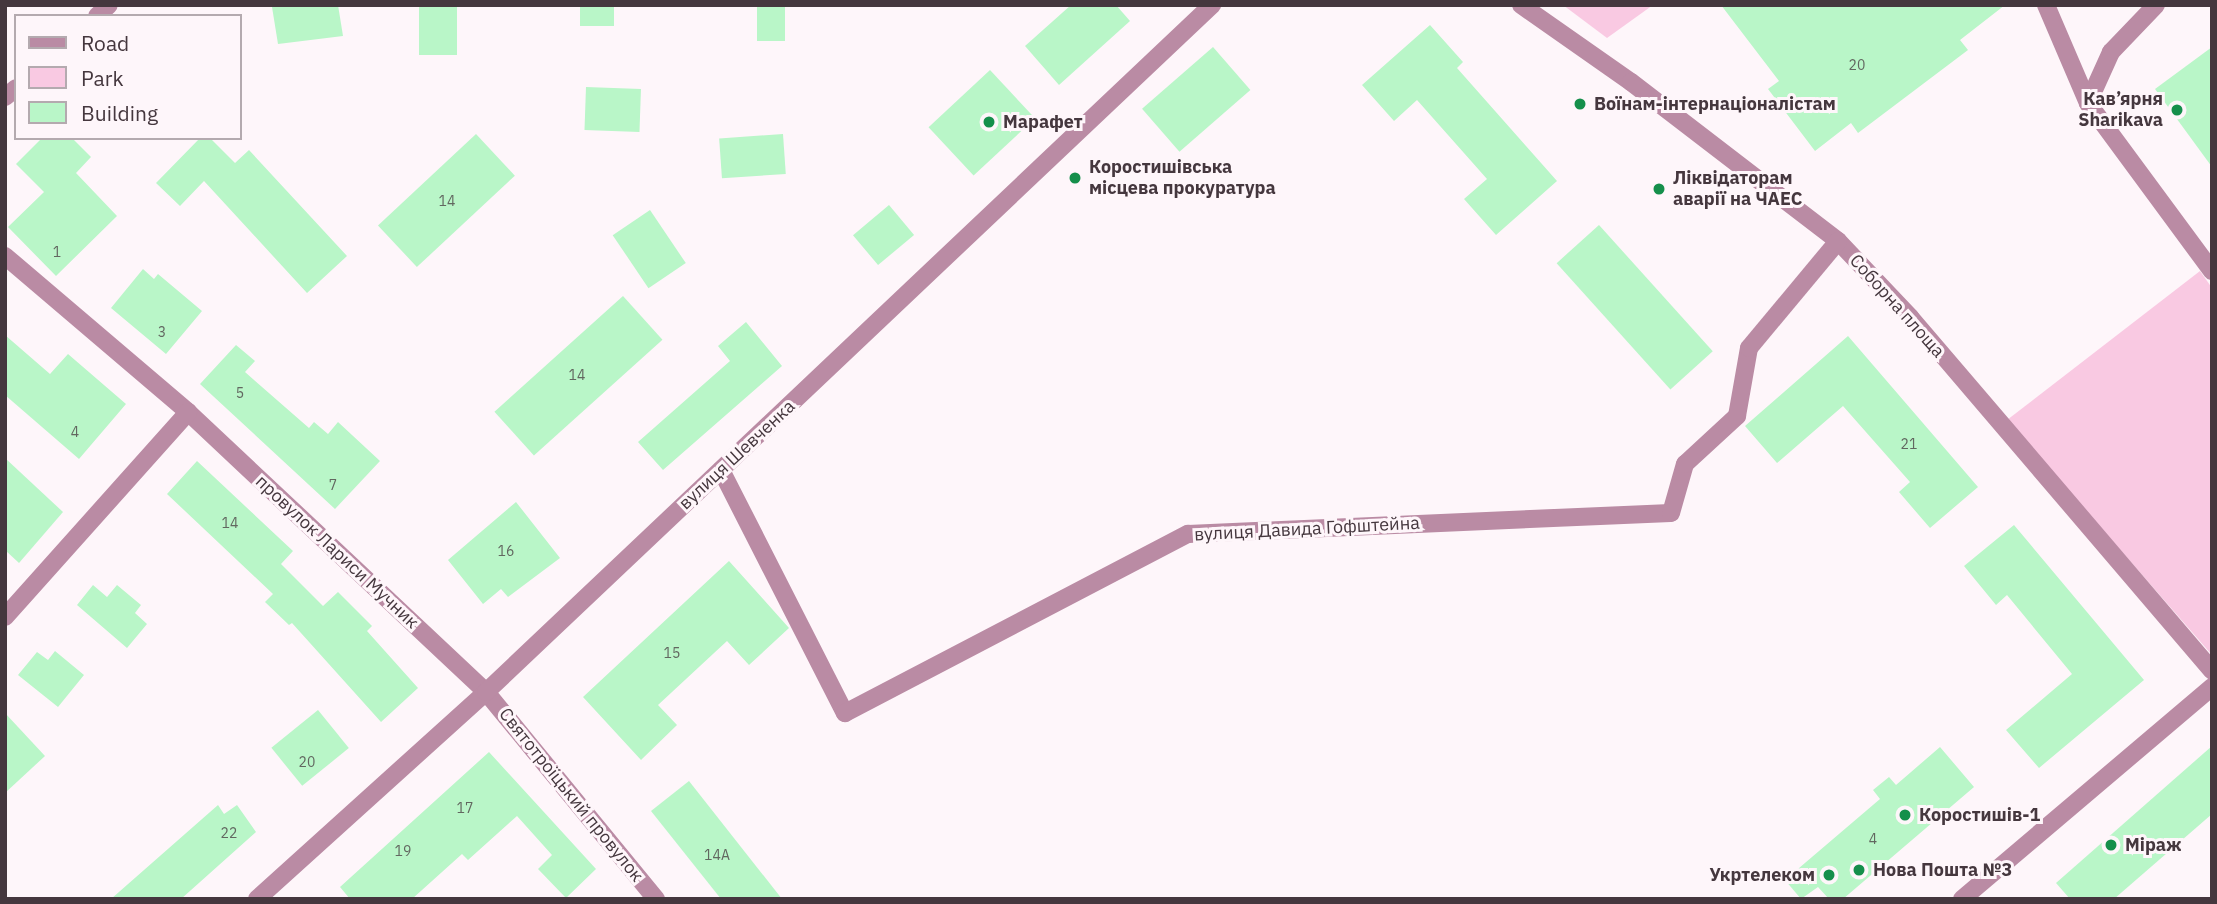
<!DOCTYPE html>
<meta charset="utf-8">
<style>
body{margin:0}
#map{position:relative;width:2217px;height:904px;overflow:hidden;background:#fef6fa;font-family:"IBM Plex Sans",sans-serif}
div>[style]{position:absolute}
.green>*{inset:0;background:#f9c9e2}
.building>*{inset:0;background:#b9f6c8;transform-origin:0 0}
.minor>*{height:18px;margin:-9px;padding:0 9px;transform-origin:9px;border-radius:9px;background:#ba8ba4}
.dots>*{width:19px;height:19px;translate:-50% -50%;box-sizing:border-box;border:4px solid #fef6fa;border-radius:50%}
span{translate:-50% -50%;white-space:nowrap;text-align:center;line-height:1.15;-webkit-text-stroke:6px #fef6fa;paint-order:stroke}
.number-label{font-size:14px;color:#626760}
.number-label span{-webkit-text-stroke-width:0}
.poi-label{font-size:18px;color:#45373e;font-weight:700}
.right{translate:-100% -50%;text-align:right}
.left{translate:0 -50%;text-align:left}
.street-label{font-size:18px;color:#45373e}
.frame{position:absolute;inset:0;border:7px solid #45373e;pointer-events:none}
.legend{position:absolute;left:14px;top:14px;width:228px;height:126px;box-sizing:border-box;background:#fef6fa;border:2px solid #b4aaaf;margin:0;padding:9px 12px;list-style:none;font-size:21px;color:#45373e}
.legend li{display:flex;align-items:center;gap:14px;height:35px}
.legend b{width:35px;border:2px solid #b4aaaf}
</style>
<div id="map">
<div class="green">
<div style="clip-path:polygon(1563px 5px,1653px 5px,1607px 38px)"></div>
<div style="clip-path:polygon(2200px 271px,2212px 288px,2212px 655px,2007px 420px)"></div>
</div>
<div class="building">
<div style="clip-path:polygon(284px 5px,338px 5px,343px 36px,278px 44px,272px 7px)"></div>
<div style="left:419px;top:5px;width:38px;height:50px"></div>
<div style="left:580px;top:5px;width:34px;height:21px"></div>
<div style="left:757px;top:5px;width:28px;height:36px"></div>
<div style="clip-path:polygon(1071px 5px,1116px 5px,1130px 21px,1059px 85px,1025px 46px)"></div>
<div style="clip-path:polygon(1721px 5px,2005px 5px,1960px 40px,1968px 50px,1858px 133px,1851px 123px,1815px 151px,1768px 89px,1779px 81px)"></div>
<div style="clip-path:polygon(1430px 25px,1463px 62px,1457px 68px,1557px 181px,1496px 235px,1464px 199px,1487px 179px,1417px 100px,1394px 121px,1362px 85px)"></div>
<div style="left:1213px;top:47px;width:57px;height:94px;rotate:49deg"></div>
<div style="clip-path:polygon(2212px 47px,2212px 167px,2155px 89px)"></div>
<div style="left:990px;top:70px;width:66px;height:84px;rotate:47deg"></div>
<div style="left:586px;top:87px;width:55px;height:43px;rotate:2deg"></div>
<div style="left:476px;top:134px;width:57px;height:134px;rotate:47deg"></div>
<div style="left:783px;top:134px;width:40px;height:64px;rotate:86deg"></div>
<div style="clip-path:polygon(42px 138px,72px 138px,91px 157px,76px 173px,117px 216px,56px 276px,8px 227px,44px 192px,16px 164px)"></div>
<div style="clip-path:polygon(200px 138px,210px 138px,235px 163px,249px 150px,347px 256px,307px 293px,204px 181px,180px 206px,156px 183px)"></div>
<div style="left:889px;top:205px;width:39px;height:47px;rotate:50deg"></div>
<div style="left:650px;top:210px;width:64px;height:45px;rotate:56deg"></div>
<div style="left:1599px;top:225px;width:170px;height:57px;rotate:48deg"></div>
<div style="clip-path:polygon(143px 269px,154px 279px,158px 274px,202px 311px,166px 354px,111px 308px)"></div>
<div style="left:623px;top:296px;width:59px;height:173px;rotate:48deg"></div>
<div style="clip-path:polygon(746px 322px,782px 366px,663px 470px,638px 442px,730px 361px,718px 346px)"></div>
<div style="clip-path:polygon(5px 335px,50px 374px,68px 354px,126px 404px,79px 459px,5px 395px)"></div>
<div style="clip-path:polygon(1848px 336px,1978px 487px,1930px 528px,1899px 492px,1910px 482px,1843px 406px,1777px 463px,1745px 426px)"></div>
<div style="clip-path:polygon(236px 345px,255px 361px,245px 372px,309px 428px,314px 422px,328px 434px,338px 422px,380px 461px,335px 509px,200px 384px)"></div>
<div style="clip-path:polygon(5px 458px,63px 512px,19px 563px,5px 550px)"></div>
<div style="clip-path:polygon(197px 461px,293px 551px,281px 564px,323px 606px,338px 592px,372px 626px,367px 631px,418px 688px,381px 722px,292px 623px,289px 625px,265px 602px,273px 594px,167px 494px)"></div>
<div style="clip-path:polygon(516px 502px,560px 558px,508px 597px,501px 589px,483px 604px,448px 560px)"></div>
<div style="clip-path:polygon(2014px 525px,2144px 680px,2039px 768px,2006px 730px,2072px 674px,2007px 595px,1996px 605px,1964px 566px)"></div>
<div style="clip-path:polygon(729px 561px,789px 628px,749px 665px,727px 641px,658px 705px,677px 725px,641px 760px,583px 697px)"></div>
<div style="clip-path:polygon(93px 585px,107px 597px,117px 585px,141px 605px,135px 613px,147px 624px,127px 648px,77px 605px)"></div>
<div style="clip-path:polygon(55px 651px,84px 675px,58px 707px,18px 675px,37px 652px,48px 660px)"></div>
<div style="left:318px;top:710px;width:49px;height:60px;rotate:51deg"></div>
<div style="clip-path:polygon(5px 713px,45px 756px,5px 793px)"></div>
<div style="clip-path:polygon(2212px 746px,2212px 814px,2114px 899px,2070px 899px,2056px 883px)"></div>
<div style="clip-path:polygon(1940px 747px,1974px 787px,1843px 899px,1829px 899px,1818px 887px,1801px 899px,1785px 880px,1880px 799px,1873px 790px,1889px 777px,1896px 785px)"></div>
<div style="clip-path:polygon(489px 752px,596px 869px,566px 898px,538px 869px,552px 855px,517px 816px,468px 860px,462px 854px,412px 899px,350px 899px,340px 887px)"></div>
<div style="clip-path:polygon(689px 781px,782px 899px,721px 899px,651px 811px)"></div>
<div style="clip-path:polygon(218px 805px,224px 814px,237px 805px,256px 832px,181px 899px,111px 899px)"></div>
</div>
<div class="minor">
<div style="left:1521px;top:5px;width:134px;rotate:35deg"></div>
<div style="left:1631px;top:82px;width:261px;rotate:37.5deg"></div>
<div style="left:1838px;top:241px;width:105px;rotate:46.5deg"></div>
<div style="left:1910px;top:317px;width:465px;rotate:49.5deg"></div>
<div style="left:2046px;top:5px;width:107px;rotate:66.8deg"></div>
<div style="left:2088px;top:103px;width:209px;rotate:53.6deg"></div>
<div style="left:97px;top:16px;width:16px;rotate:-43deg"></div>
<div style="left:5px;top:97px;width:14px;rotate:-39deg"></div>
<div style="left:2088px;top:103px;width:56px;rotate:-65.7deg"></div>
<div style="left:2111px;top:52px;width:65px;rotate:-46.2deg"></div>
<div style="left:5px;top:256px;width:240px;rotate:40.4deg"></div>
<div style="left:188px;top:412px;width:409px;rotate:43.2deg"></div>
<div style="left:486px;top:692px;width:268px;rotate:50.6deg"></div>
<div style="left:721px;top:470px;width:273px;rotate:63deg"></div>
<div style="left:845px;top:713px;width:387px;rotate:-27.6deg"></div>
<div style="left:1188px;top:534px;width:483px;rotate:-2.5deg"></div>
<div style="left:1671px;top:513px;width:51px;rotate:-74.1deg"></div>
<div style="left:1685px;top:464px;width:71px;rotate:-42.7deg"></div>
<div style="left:1737px;top:416px;width:69px;rotate:-80deg"></div>
<div style="left:1749px;top:348px;width:139px;rotate:-50.2deg"></div>
<div style="left:5px;top:617px;width:275px;rotate:-48.2deg"></div>
<div style="left:257px;top:899px;width:309px;rotate:-42.1deg"></div>
<div style="left:486px;top:692px;width:1000px;rotate:-43.42deg"></div>
<div style="left:1962px;top:899px;width:328px;rotate:-40.3deg"></div>
</div>
<div class="dots">
<div style="left:1580px;top:104px;background:#158f4b"></div>
<div style="left:2177px;top:110px;background:#158f4b"></div>
<div style="left:989px;top:122px;background:#158f4b"></div>
<div style="left:1075px;top:178px;background:#158f4b"></div>
<div style="left:1659px;top:189px;background:#158f4b"></div>
<div style="left:1905px;top:815px;background:#158f4b"></div>
<div style="left:2111px;top:845px;background:#158f4b"></div>
<div style="left:1859px;top:870px;background:#158f4b"></div>
<div style="left:1829px;top:875px;background:#158f4b"></div>
</div>
<div class="number-label">
<span style="left:1857px;top:65px">20</span>
<span style="left:447px;top:201px">14</span>
<span style="left:57px;top:252px">1</span>
<span style="left:162px;top:332px">3</span>
<span style="left:577px;top:375px">14</span>
<span style="left:240px;top:393px">5</span>
<span style="left:75px;top:432px">4</span>
<span style="left:1909px;top:444px">21</span>
<span style="left:333px;top:485px">7</span>
<span style="left:230px;top:523px">14</span>
<span style="left:506px;top:551px">16</span>
<span style="left:672px;top:653px">15</span>
<span style="left:307px;top:762px">20</span>
<span style="left:465px;top:808px">17</span>
<span style="left:229px;top:833px">22</span>
<span style="left:1873px;top:839px">4</span>
<span style="left:403px;top:851px">19</span>
<span style="left:717px;top:855px">14А</span>
</div>
<div class="poi-label">
<span class="right" style="left:2163px;top:110px">Кав’ярня<br>Sharikava</span>
<span class="left" style="left:1594px;top:104px">Воїнам-інтернаціоналістам</span>
<span class="left" style="left:1003px;top:122px">Марафет</span>
<span class="left" style="left:1089px;top:178px">Коростишівська<br>місцева прокуратура</span>
<span class="left" style="left:1673px;top:189px">Ліквідаторам<br>аварії на ЧАЕС</span>
<span class="left" style="left:1919px;top:815px">Коростишів-1</span>
<span class="left" style="left:2125px;top:845px">Міраж</span>
<span class="left" style="left:1873px;top:870px">Нова Пошта №3</span>
<span class="right" style="left:1815px;top:875px">Укртелеком</span>
</div>
<div class="street-label">
<span style="left:1897px;top:306px;rotate:48deg">Соборна площа</span>
<span style="left:737px;top:455px;rotate:-43deg">вулиця Шевченка</span>
<span style="left:1307px;top:529px;rotate:-3deg">вулиця Давида Гофштейна</span>
<span style="left:337px;top:552px;rotate:43deg">провулок Лариси Мучник</span>
<span style="left:571px;top:795px;rotate:51deg">Святотроїцький провулок</span>
</div>
<div class="frame"></div>
<ul class="legend">
<li><b style="height:9px;background:#ba8ba4"></b>Road</li>
<li><b style="height:19px;background:#f9c9e2"></b>Park</li>
<li><b style="height:19px;background:#b9f6c8"></b>Building</li>
</ul>
</div>
